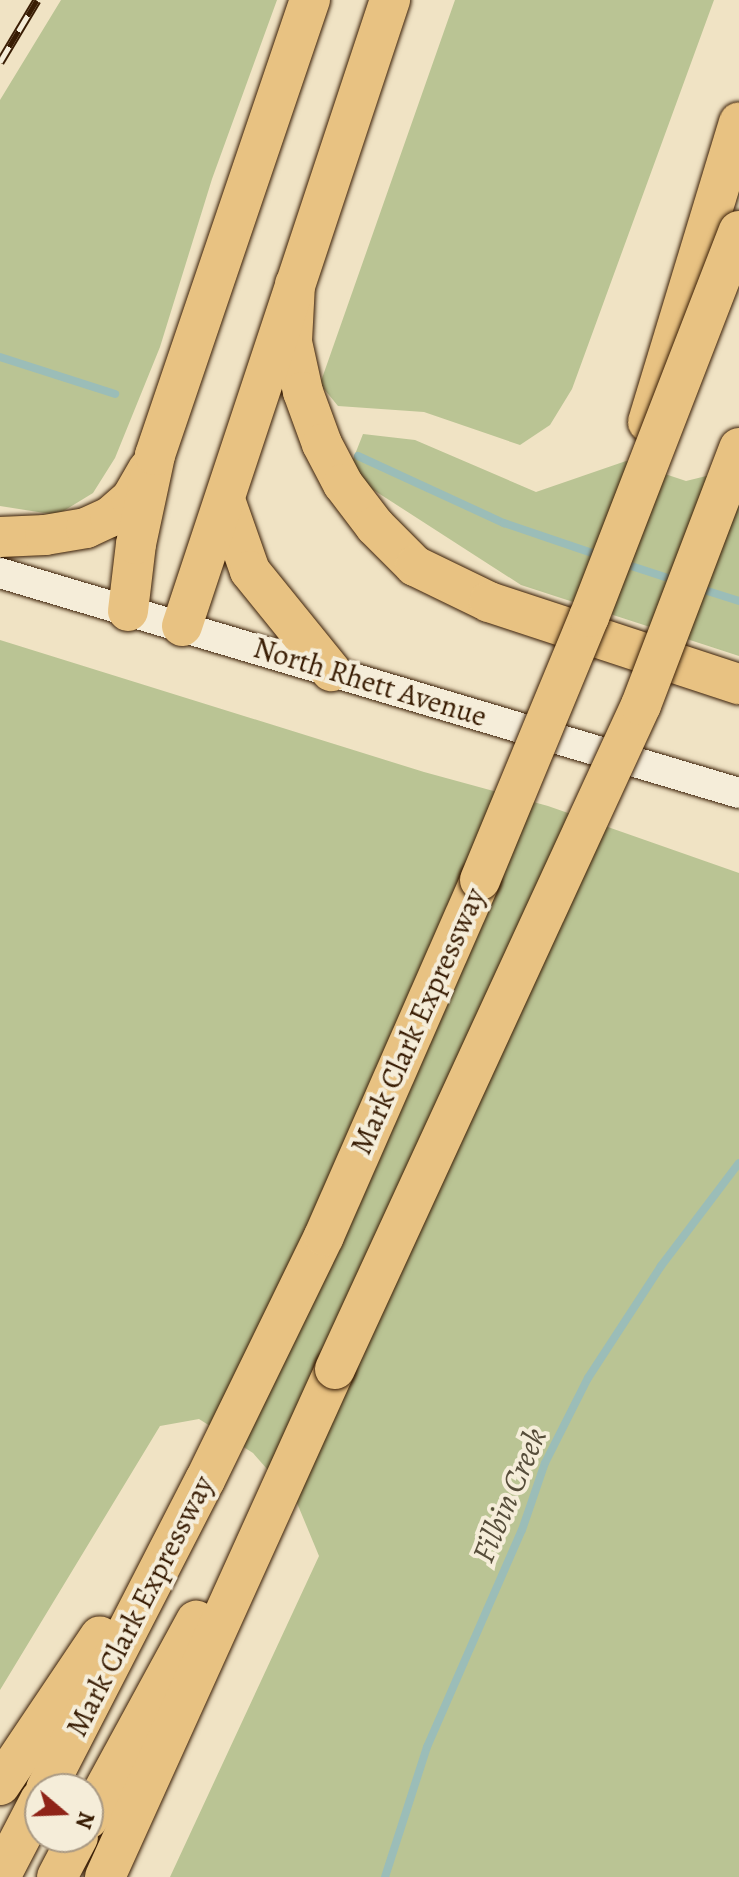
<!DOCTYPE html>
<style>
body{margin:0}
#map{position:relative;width:739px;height:1877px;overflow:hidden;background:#f0e3c4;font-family:Alegreya,serif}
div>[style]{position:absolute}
.green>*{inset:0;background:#bac494}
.stream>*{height:8px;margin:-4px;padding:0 4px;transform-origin:4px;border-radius:4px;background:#9bbdb8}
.roads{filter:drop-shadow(0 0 2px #391d04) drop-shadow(0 0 2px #391d04)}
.secondary>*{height:30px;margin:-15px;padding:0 15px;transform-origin:15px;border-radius:15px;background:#f5edd9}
.motorway>*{height:40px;margin:-20px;padding:0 20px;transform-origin:20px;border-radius:20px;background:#e8c282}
.rail>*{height:9px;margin-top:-4.5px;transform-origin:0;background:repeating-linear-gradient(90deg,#f5edd9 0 18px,#391d04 0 36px);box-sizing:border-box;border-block:2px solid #391d04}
.bridges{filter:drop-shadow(0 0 2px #391d04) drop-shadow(0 0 2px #391d04)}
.motorway-bridge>*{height:40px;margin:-20px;padding:0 20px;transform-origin:20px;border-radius:20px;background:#e8c282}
span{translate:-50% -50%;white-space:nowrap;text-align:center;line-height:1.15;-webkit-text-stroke:8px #f5edd9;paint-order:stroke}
.street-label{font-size:30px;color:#391d04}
.water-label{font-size:32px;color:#564d3a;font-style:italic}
.north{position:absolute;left:24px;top:1773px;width:80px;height:80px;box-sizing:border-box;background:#f5edd9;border:2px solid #aa9a84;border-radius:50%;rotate:109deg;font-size:22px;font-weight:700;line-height:32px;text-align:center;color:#391d04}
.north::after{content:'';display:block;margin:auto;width:28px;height:36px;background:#8f2418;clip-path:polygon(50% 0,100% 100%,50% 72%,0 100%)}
</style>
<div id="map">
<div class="green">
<div style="clip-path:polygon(61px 0,277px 0,212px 179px,160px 347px,115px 458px,93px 493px,57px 515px,0 506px,0 100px)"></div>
<div style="clip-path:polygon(455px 0,714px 0,572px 389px,550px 425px,520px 445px,424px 412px,338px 406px,320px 384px)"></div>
<div style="clip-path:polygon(363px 434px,415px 440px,536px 492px,626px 461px,686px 481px,739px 468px,739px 656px,521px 585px,372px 489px,350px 467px)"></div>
<div style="clip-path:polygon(0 640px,424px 772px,548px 806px,739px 873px,739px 1877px,170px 1877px,319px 1556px,297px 1503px,253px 1453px,199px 1419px,160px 1426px,0 1690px)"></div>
</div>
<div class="stream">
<div style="left:0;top:357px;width:121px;rotate:17.8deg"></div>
<div style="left:358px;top:456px;width:161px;rotate:24.7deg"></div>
<div style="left:504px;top:523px;width:102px;rotate:18.8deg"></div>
<div style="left:622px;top:563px;width:58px;rotate:18.1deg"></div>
<div style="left:698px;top:588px;width:43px;rotate:17.6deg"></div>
<div style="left:385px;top:1877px;width:137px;rotate:-72.1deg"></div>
<div style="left:427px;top:1747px;width:237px;rotate:-66.4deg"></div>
<div style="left:522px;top:1530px;width:71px;rotate:-71.1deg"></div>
<div style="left:545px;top:1463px;width:95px;rotate:-63.2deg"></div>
<div style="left:588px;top:1378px;width:134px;rotate:-56.9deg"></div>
<div style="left:661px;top:1266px;width:129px;rotate:-52.9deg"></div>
</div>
<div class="roads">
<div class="secondary">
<div style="left:0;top:573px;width:771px;rotate:16.58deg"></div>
</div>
<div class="motorway">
<div style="left:295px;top:284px;width:58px;rotate:93deg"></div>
<div style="left:292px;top:342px;width:51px;rotate:77.6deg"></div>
<div style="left:303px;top:392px;width:55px;rotate:69.9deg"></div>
<div style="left:322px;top:444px;width:45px;rotate:62.3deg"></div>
<div style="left:343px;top:484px;width:53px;rotate:52.7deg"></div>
<div style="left:375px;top:526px;width:57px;rotate:45deg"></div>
<div style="left:415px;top:566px;width:82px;rotate:25.9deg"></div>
<div style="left:489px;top:602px;width:263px;rotate:18.2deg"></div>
<div style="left:648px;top:422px;width:313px;rotate:-73.1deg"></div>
<div style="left:225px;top:500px;width:75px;rotate:70.6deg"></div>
<div style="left:250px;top:571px;width:129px;rotate:51deg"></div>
<div style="left:0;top:537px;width:45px;rotate:-2.5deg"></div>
<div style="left:45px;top:535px;width:42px;rotate:-9.7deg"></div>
<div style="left:86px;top:528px;width:26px;rotate:-25deg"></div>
<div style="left:110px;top:517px;width:28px;rotate:-41deg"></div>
<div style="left:131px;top:499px;width:34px;rotate:-60deg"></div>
<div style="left:128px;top:611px;width:67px;rotate:-83.2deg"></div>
<div style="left:136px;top:544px;width:91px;rotate:-77.9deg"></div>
<div style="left:155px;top:455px;width:481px;rotate:-71.2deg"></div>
<div style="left:182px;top:626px;width:660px;rotate:-71.62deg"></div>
<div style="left:0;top:1785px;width:179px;rotate:-56.1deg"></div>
<div style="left:46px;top:1789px;width:348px;rotate:-62.8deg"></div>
<div style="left:205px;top:1480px;width:271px;rotate:-64deg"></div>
<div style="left:324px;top:1236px;width:389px;rotate:-66.3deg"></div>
<div style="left:88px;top:1819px;width:226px;rotate:-61.4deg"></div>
<div style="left:0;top:1877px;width:87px;rotate:-62.5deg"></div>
<div style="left:57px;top:1877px;width:45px;rotate:-62.3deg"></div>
<div style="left:105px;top:1877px;width:558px;rotate:-65.64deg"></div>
</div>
</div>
<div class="rail">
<div style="left:0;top:62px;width:72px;rotate:-59.2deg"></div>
</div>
<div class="bridges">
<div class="motorway-bridge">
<div style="left:480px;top:880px;width:285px;rotate:-67.5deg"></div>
<div style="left:589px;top:617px;width:414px;rotate:-68.8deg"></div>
<div style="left:335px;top:1369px;width:731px;rotate:-65.26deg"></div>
<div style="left:641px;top:705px;width:275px;rotate:-69.1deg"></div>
</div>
</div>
<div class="street-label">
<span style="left:370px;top:682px;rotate:17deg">North Rhett Avenue</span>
<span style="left:418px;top:1021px;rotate:-66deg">Mark Clark Expressway</span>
<span style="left:140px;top:1606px;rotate:-63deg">Mark Clark Expressway</span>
</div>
<div class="water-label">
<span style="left:509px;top:1495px;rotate:-67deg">Filbin Creek</span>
</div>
<div class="north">N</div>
</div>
